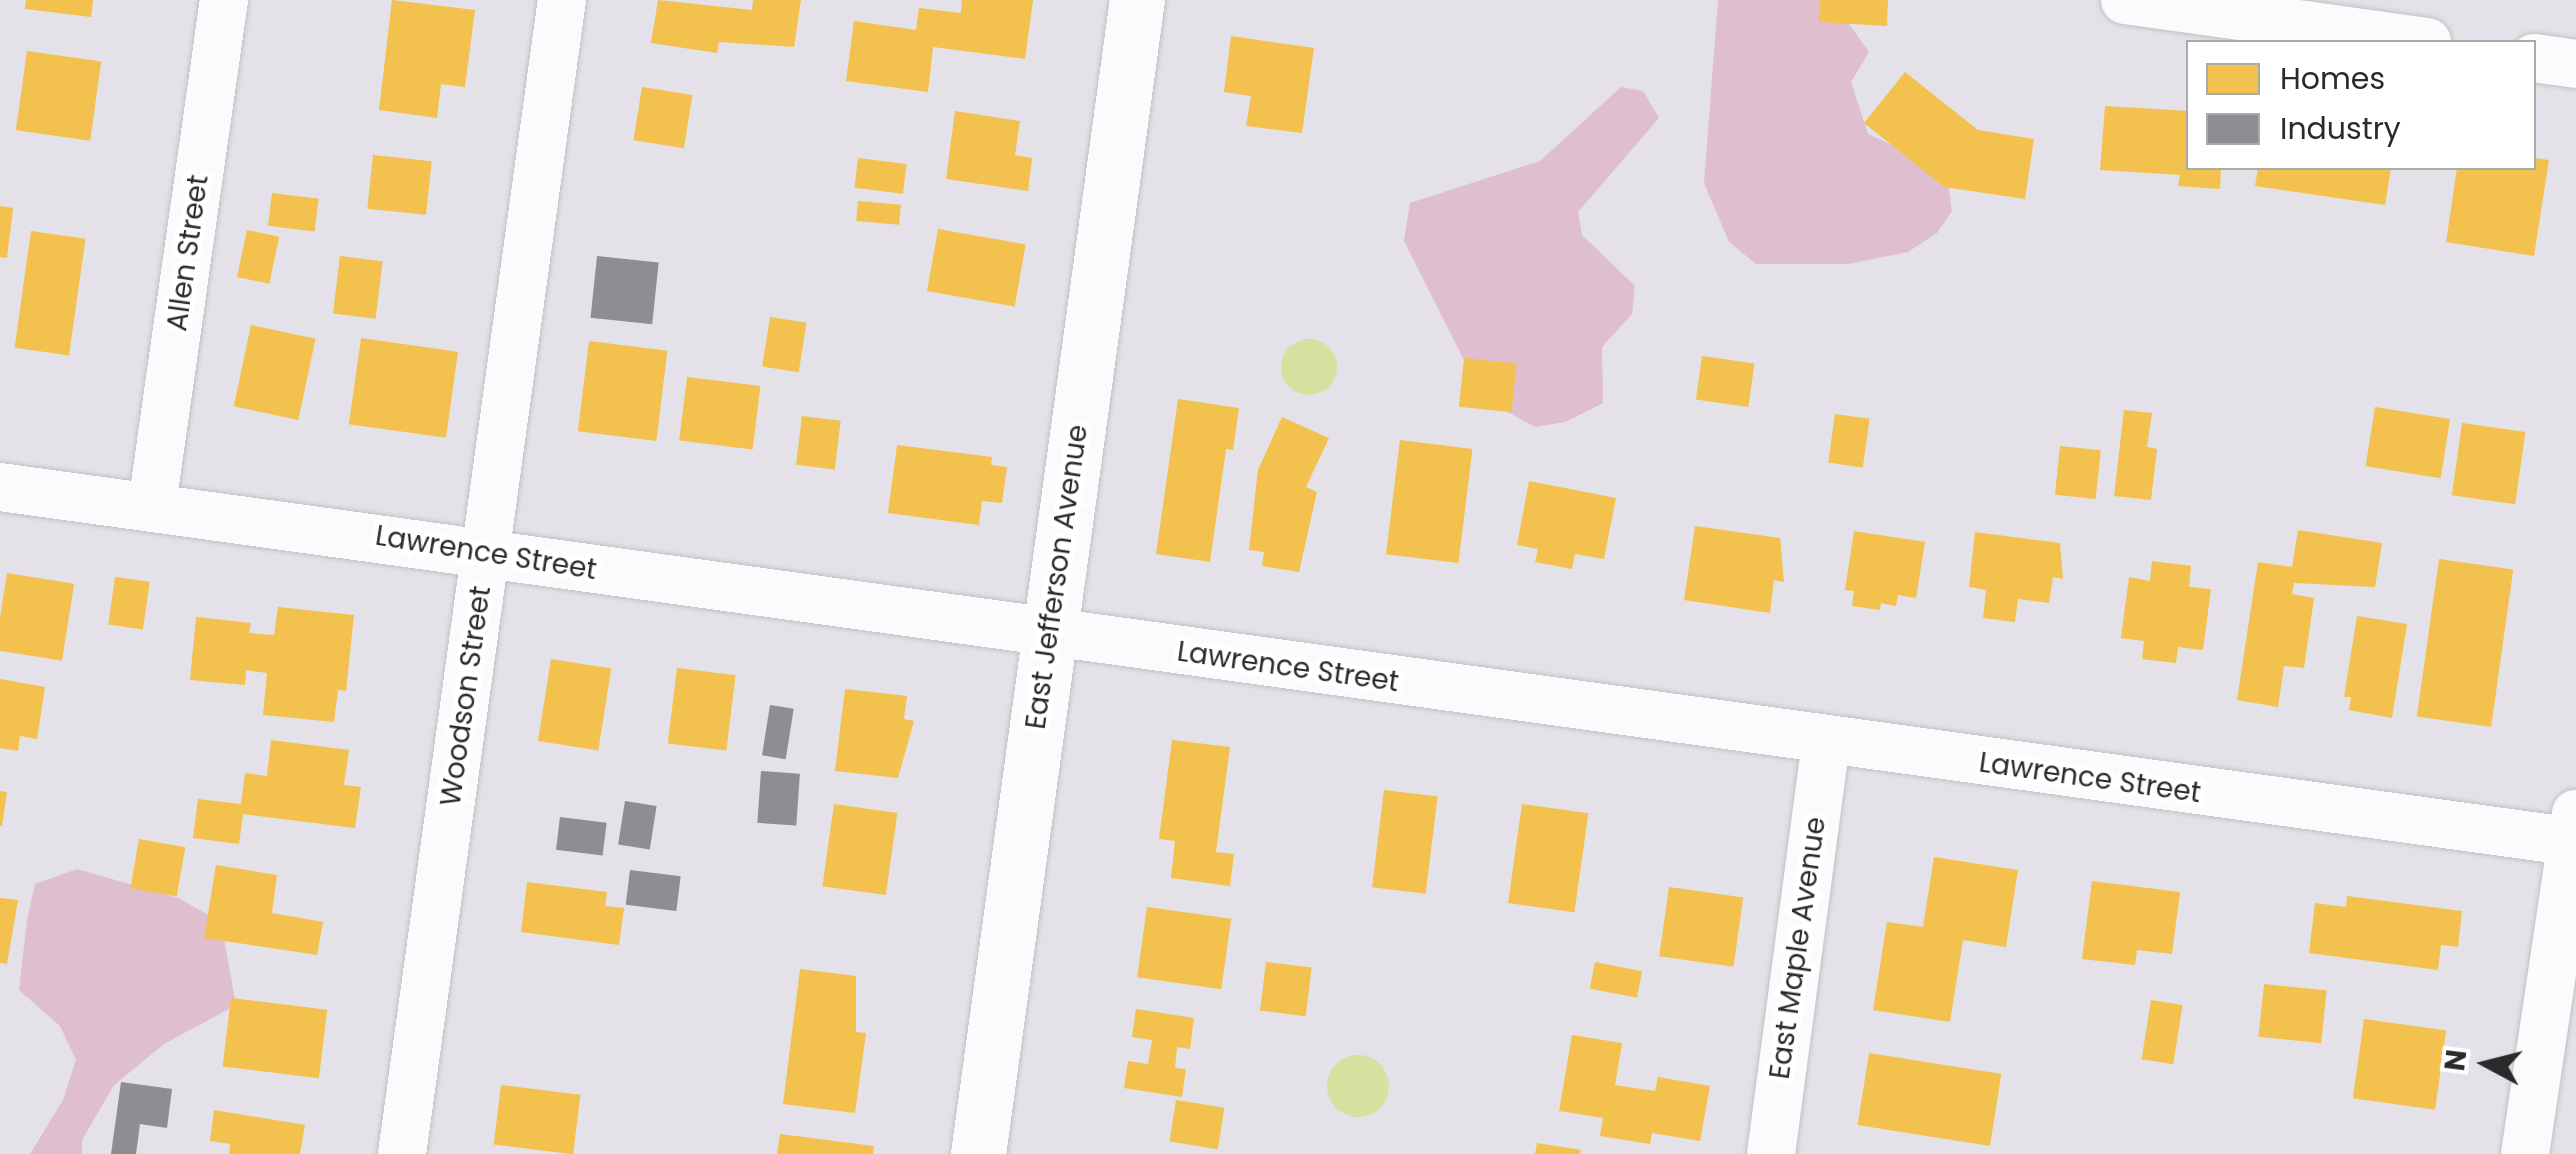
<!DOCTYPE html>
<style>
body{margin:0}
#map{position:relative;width:2576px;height:1154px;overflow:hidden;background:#e4e1e8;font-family:Poppins,sans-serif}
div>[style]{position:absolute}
.green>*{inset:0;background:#debecf}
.water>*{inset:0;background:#d7e09e}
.round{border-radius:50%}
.homes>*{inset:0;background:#f2c14e;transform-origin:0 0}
.industry>*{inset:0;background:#8d8d92;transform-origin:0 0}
.roads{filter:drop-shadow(0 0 2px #c1c1c2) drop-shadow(0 0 2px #c1c1c2)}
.minor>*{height:48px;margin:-24px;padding:0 24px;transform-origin:24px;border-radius:24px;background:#fbfafc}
.tertiary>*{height:55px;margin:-27.5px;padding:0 27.5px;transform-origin:27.5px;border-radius:27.5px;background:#fbfafc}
span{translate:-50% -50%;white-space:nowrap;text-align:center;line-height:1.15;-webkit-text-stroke:10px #fff;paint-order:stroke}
.street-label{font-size:28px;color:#2a2a2a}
.legend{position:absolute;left:2186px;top:40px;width:350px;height:130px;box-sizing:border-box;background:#fff;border:2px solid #aaa;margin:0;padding:12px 18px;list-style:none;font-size:30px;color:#2a2a2a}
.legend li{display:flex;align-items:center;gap:20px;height:50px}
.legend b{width:50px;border:2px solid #aaa}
.north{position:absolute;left:2436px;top:1014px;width:100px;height:100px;-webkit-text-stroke:8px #fff;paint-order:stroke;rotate:277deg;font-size:28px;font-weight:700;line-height:40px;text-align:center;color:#2a2a2a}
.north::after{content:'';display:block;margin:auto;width:35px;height:45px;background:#2a2a2a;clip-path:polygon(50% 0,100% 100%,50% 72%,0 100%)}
</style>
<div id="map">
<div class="green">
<div style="clip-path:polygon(1718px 0,1824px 0,1841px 13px,1869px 52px,1851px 82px,1868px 134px,1946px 170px,1952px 211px,1937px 233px,1908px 252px,1848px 264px,1756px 264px,1729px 242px,1704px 183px)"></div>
<div style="clip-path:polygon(1621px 87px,1643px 91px,1659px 118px,1578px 212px,1582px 235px,1635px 286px,1632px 314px,1602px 347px,1603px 403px,1565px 422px,1535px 427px,1483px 398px,1404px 241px,1410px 203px,1540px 161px)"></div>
<div style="clip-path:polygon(77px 869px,178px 898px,221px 922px,236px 1005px,164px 1044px,114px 1085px,82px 1140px,82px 1154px,30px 1154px,63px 1100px,76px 1060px,60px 1026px,19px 990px,27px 920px,35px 884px)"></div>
</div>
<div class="water">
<div class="round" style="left:1281px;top:339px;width:56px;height:56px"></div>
<div class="round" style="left:1327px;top:1055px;width:62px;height:62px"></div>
</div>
<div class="homes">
<div style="clip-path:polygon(26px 0,93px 0,91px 17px,25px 9px)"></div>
<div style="clip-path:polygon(392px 0,475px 10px,465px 87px,441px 84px,437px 118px,379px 110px)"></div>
<div style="clip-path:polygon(658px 0,752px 10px,753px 0,801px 0,794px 47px,719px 42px,717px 53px,651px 43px)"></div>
<div style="clip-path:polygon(962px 0,1033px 0,1025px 59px,933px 47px,928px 92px,846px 81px,854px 21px,916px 30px,919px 8px,961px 13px)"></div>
<div style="clip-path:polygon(1820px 0,1888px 0,1887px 26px,1819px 22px)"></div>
<div style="clip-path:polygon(1231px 36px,1314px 48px,1302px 133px,1246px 126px,1251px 96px,1224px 92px)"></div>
<div style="left:27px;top:51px;width:75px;height:80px;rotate:8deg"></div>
<div style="clip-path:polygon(1905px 72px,1978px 130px,2034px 139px,2025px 199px,1944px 187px,1864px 123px)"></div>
<div style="left:642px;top:87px;width:51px;height:54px;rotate:9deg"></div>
<div style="clip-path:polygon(2105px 106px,2188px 111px,2188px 168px,2221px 168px,2220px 189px,2178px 186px,2180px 175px,2100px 170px)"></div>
<div style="clip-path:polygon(955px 111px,1020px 121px,1015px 155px,1032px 158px,1028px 191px,946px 179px)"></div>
<div style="left:373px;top:155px;width:59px;height:54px;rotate:6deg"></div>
<div style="left:858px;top:158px;width:49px;height:30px;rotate:7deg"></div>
<div style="clip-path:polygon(2534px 158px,2549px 160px,2534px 256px,2446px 242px,2457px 168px,2534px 168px)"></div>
<div style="clip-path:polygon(2258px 168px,2391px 168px,2385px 205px,2255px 186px)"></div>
<div style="left:272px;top:193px;width:47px;height:33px;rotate:7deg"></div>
<div style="left:858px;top:201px;width:43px;height:20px;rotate:5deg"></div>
<div style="clip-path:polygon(0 206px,13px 208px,7px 258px,0 257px)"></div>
<div style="left:938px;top:229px;width:89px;height:63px;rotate:10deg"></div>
<div style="left:247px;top:230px;width:33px;height:48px;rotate:12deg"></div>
<div style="left:31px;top:231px;width:55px;height:118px;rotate:8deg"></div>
<div style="left:340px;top:256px;width:43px;height:58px;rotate:7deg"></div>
<div style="left:770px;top:317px;width:37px;height:50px;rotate:9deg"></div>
<div style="left:251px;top:325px;width:66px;height:83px;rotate:12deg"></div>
<div style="left:361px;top:338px;width:98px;height:87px;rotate:8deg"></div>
<div style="left:589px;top:341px;width:79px;height:91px;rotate:7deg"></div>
<div style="left:1702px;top:356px;width:53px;height:44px;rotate:8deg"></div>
<div style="left:1464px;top:358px;width:53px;height:49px;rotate:6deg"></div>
<div style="left:687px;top:377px;width:74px;height:64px;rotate:7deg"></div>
<div style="clip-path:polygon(1178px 399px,1239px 408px,1233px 450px,1226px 449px,1210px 562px,1156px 554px)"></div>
<div style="left:2375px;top:407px;width:76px;height:60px;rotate:9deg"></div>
<div style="clip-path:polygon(2124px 410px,2152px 413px,2147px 447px,2157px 449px,2151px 500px,2114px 496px)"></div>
<div style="left:1835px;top:414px;width:35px;height:49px;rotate:8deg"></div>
<div style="left:802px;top:416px;width:39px;height:49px;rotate:7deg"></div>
<div style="clip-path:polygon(1282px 417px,1329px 438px,1306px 487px,1317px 492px,1299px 572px,1262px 566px,1264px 552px,1249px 550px,1258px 470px)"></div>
<div style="left:2462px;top:423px;width:64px;height:73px;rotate:8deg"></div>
<div style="left:1400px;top:440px;width:73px;height:115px;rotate:7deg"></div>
<div style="clip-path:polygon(897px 445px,992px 457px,991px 465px,1007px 467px,1002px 503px,982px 501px,979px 525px,888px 513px)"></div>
<div style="left:2060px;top:446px;width:41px;height:49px;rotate:6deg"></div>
<div style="clip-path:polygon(1529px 481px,1616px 498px,1604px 559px,1575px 554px,1572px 569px,1535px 562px,1538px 549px,1517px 545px)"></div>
<div style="clip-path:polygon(1695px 526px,1780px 538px,1784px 582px,1774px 580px,1770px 613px,1684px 600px)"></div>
<div style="clip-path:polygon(2298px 530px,2382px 543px,2375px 587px,2294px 583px,2292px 594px,2314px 598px,2304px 668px,2284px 666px,2278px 707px,2237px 700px,2258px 562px,2292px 567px)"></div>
<div style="clip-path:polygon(1854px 531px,1925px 542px,1916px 598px,1898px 595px,1896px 606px,1881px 603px,1880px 610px,1852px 606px,1854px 591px,1845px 590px)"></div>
<div style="clip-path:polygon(1975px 532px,2060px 543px,2063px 579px,2053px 577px,2049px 603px,2018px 599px,2015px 622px,1983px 618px,1986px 590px,1969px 587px)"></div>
<div style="left:2439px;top:559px;width:75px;height:159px;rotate:8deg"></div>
<div style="clip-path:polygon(2152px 561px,2191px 566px,2189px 587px,2211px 589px,2203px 650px,2178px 647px,2176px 663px,2142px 659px,2144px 641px,2121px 638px,2129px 577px,2150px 581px)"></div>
<div style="left:7px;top:573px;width:68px;height:78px;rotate:9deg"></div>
<div style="left:115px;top:577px;width:35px;height:48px;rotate:8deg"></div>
<div style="clip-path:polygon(278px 607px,354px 615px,346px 691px,338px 690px,334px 722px,263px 715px,267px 673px,246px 670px,245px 685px,190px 680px,196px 617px,251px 623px,249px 633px,274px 635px)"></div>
<div style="clip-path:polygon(2357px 616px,2407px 624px,2392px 718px,2349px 710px,2351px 697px,2344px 697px)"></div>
<div style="left:551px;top:659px;width:61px;height:83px;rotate:9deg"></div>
<div style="left:677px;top:668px;width:59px;height:76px;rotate:7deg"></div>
<div style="clip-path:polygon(0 679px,45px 687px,37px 739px,20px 736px,18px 751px,0 748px)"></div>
<div style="clip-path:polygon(845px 689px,907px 696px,904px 719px,914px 721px,898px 778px,835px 771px)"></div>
<div style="clip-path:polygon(271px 740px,349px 750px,344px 785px,361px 787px,355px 828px,243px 814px,239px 844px,193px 838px,198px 799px,241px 804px,245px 773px,267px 776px)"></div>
<div style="clip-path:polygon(1172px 740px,1230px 747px,1216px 852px,1234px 854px,1230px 886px,1171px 878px,1175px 841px,1159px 839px)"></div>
<div style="left:1384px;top:790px;width:54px;height:98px;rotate:7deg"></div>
<div style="clip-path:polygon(0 791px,7px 792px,2px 826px,0 826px)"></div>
<div style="left:834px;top:804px;width:64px;height:83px;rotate:8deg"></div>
<div style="left:1522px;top:804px;width:67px;height:100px;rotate:8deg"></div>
<div style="left:139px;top:839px;width:47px;height:50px;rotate:10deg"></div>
<div style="clip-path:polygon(1934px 857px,2018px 870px,2006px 947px,1963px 940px,1950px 1022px,1873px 1010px,1887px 922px,1923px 927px)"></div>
<div style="clip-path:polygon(216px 865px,277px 875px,272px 913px,323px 922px,317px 955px,204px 938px)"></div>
<div style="clip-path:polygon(2092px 881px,2180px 892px,2172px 954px,2137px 950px,2135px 965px,2082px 959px)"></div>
<div style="clip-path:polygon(527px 882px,607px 892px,605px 906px,624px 908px,619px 945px,521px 932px)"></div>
<div style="left:1669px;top:887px;width:75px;height:70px;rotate:8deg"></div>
<div style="clip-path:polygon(2347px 896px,2462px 911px,2458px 947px,2441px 945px,2438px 970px,2309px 953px,2315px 903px,2346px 907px)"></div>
<div style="clip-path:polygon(0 898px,18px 900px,7px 964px,0 963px)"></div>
<div style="left:1147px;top:907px;width:85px;height:71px;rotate:8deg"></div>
<div style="left:1266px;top:962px;width:46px;height:49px;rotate:7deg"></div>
<div style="left:1595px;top:962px;width:48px;height:27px;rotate:11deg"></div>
<div style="clip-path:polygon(800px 969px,856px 976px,856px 1032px,866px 1033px,855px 1113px,783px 1104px)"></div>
<div style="left:2264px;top:984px;width:63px;height:53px;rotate:6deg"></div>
<div style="left:231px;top:998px;width:97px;height:69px;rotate:7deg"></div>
<div style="left:2151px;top:1000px;width:32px;height:60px;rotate:9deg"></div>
<div style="clip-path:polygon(1136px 1009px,1194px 1018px,1190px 1049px,1177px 1047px,1175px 1068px,1186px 1069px,1182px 1097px,1124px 1088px,1128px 1061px,1148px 1064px,1152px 1040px,1132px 1037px)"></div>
<div style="left:2364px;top:1019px;width:83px;height:80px;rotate:8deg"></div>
<div style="clip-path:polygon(1572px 1035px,1622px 1043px,1615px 1085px,1655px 1091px,1658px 1077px,1710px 1086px,1700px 1141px,1652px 1133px,1650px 1144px,1600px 1136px,1603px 1118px,1559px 1111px)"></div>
<div style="left:1869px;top:1053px;width:134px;height:73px;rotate:9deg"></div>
<div style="left:501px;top:1085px;width:80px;height:60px;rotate:7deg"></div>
<div style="left:1176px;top:1100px;width:49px;height:42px;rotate:9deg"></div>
<div style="clip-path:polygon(214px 1110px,305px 1125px,300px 1154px,229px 1154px,230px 1144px,210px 1141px)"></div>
<div style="clip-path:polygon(780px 1134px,874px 1146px,873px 1154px,777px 1154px)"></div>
<div style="clip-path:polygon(1537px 1143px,1581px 1150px,1580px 1154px,1535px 1154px)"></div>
</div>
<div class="industry">
<div style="left:597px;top:256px;width:62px;height:62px;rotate:6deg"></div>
<div style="left:770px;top:705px;width:24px;height:51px;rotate:9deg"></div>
<div style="left:761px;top:771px;width:39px;height:52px;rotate:4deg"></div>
<div style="left:625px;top:801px;width:32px;height:44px;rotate:9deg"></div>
<div style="left:560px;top:817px;width:47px;height:33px;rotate:7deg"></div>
<div style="left:630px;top:870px;width:51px;height:35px;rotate:7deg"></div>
<div style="clip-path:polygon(121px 1082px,172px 1089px,167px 1128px,140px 1124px,136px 1154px,111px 1154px)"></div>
</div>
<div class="roads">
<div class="minor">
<div style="left:2125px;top:0;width:305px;rotate:7.9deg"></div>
<div style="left:2534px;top:58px;width:42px;rotate:8.1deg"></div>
<div style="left:0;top:487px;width:2600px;rotate:7.85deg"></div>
<div style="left:152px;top:505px;width:510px;rotate:-81.89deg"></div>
<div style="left:402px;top:1154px;width:1165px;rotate:-82.11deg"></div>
<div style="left:1771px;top:1154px;width:415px;rotate:-82.4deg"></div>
<div style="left:2525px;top:1154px;width:344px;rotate:-81.5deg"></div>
</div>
<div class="tertiary">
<div style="left:978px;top:1154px;width:1165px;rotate:-82.16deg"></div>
</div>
</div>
<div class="street-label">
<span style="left:188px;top:253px;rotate:-82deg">Allen Street</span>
<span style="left:486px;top:553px;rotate:9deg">Lawrence Street</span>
<span style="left:1057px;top:577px;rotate:-82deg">East Jefferson Avenue</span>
<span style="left:1288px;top:667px;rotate:8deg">Lawrence Street</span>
<span style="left:466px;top:696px;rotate:-82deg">Woodson Street</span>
<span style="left:2090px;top:778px;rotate:8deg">Lawrence Street</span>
<span style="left:1798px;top:948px;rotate:-82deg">East Maple Avenue</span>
</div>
<ul class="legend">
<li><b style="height:28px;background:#f2c14e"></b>Homes</li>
<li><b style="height:28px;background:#8d8d92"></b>Industry</li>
</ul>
<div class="north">N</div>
</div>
